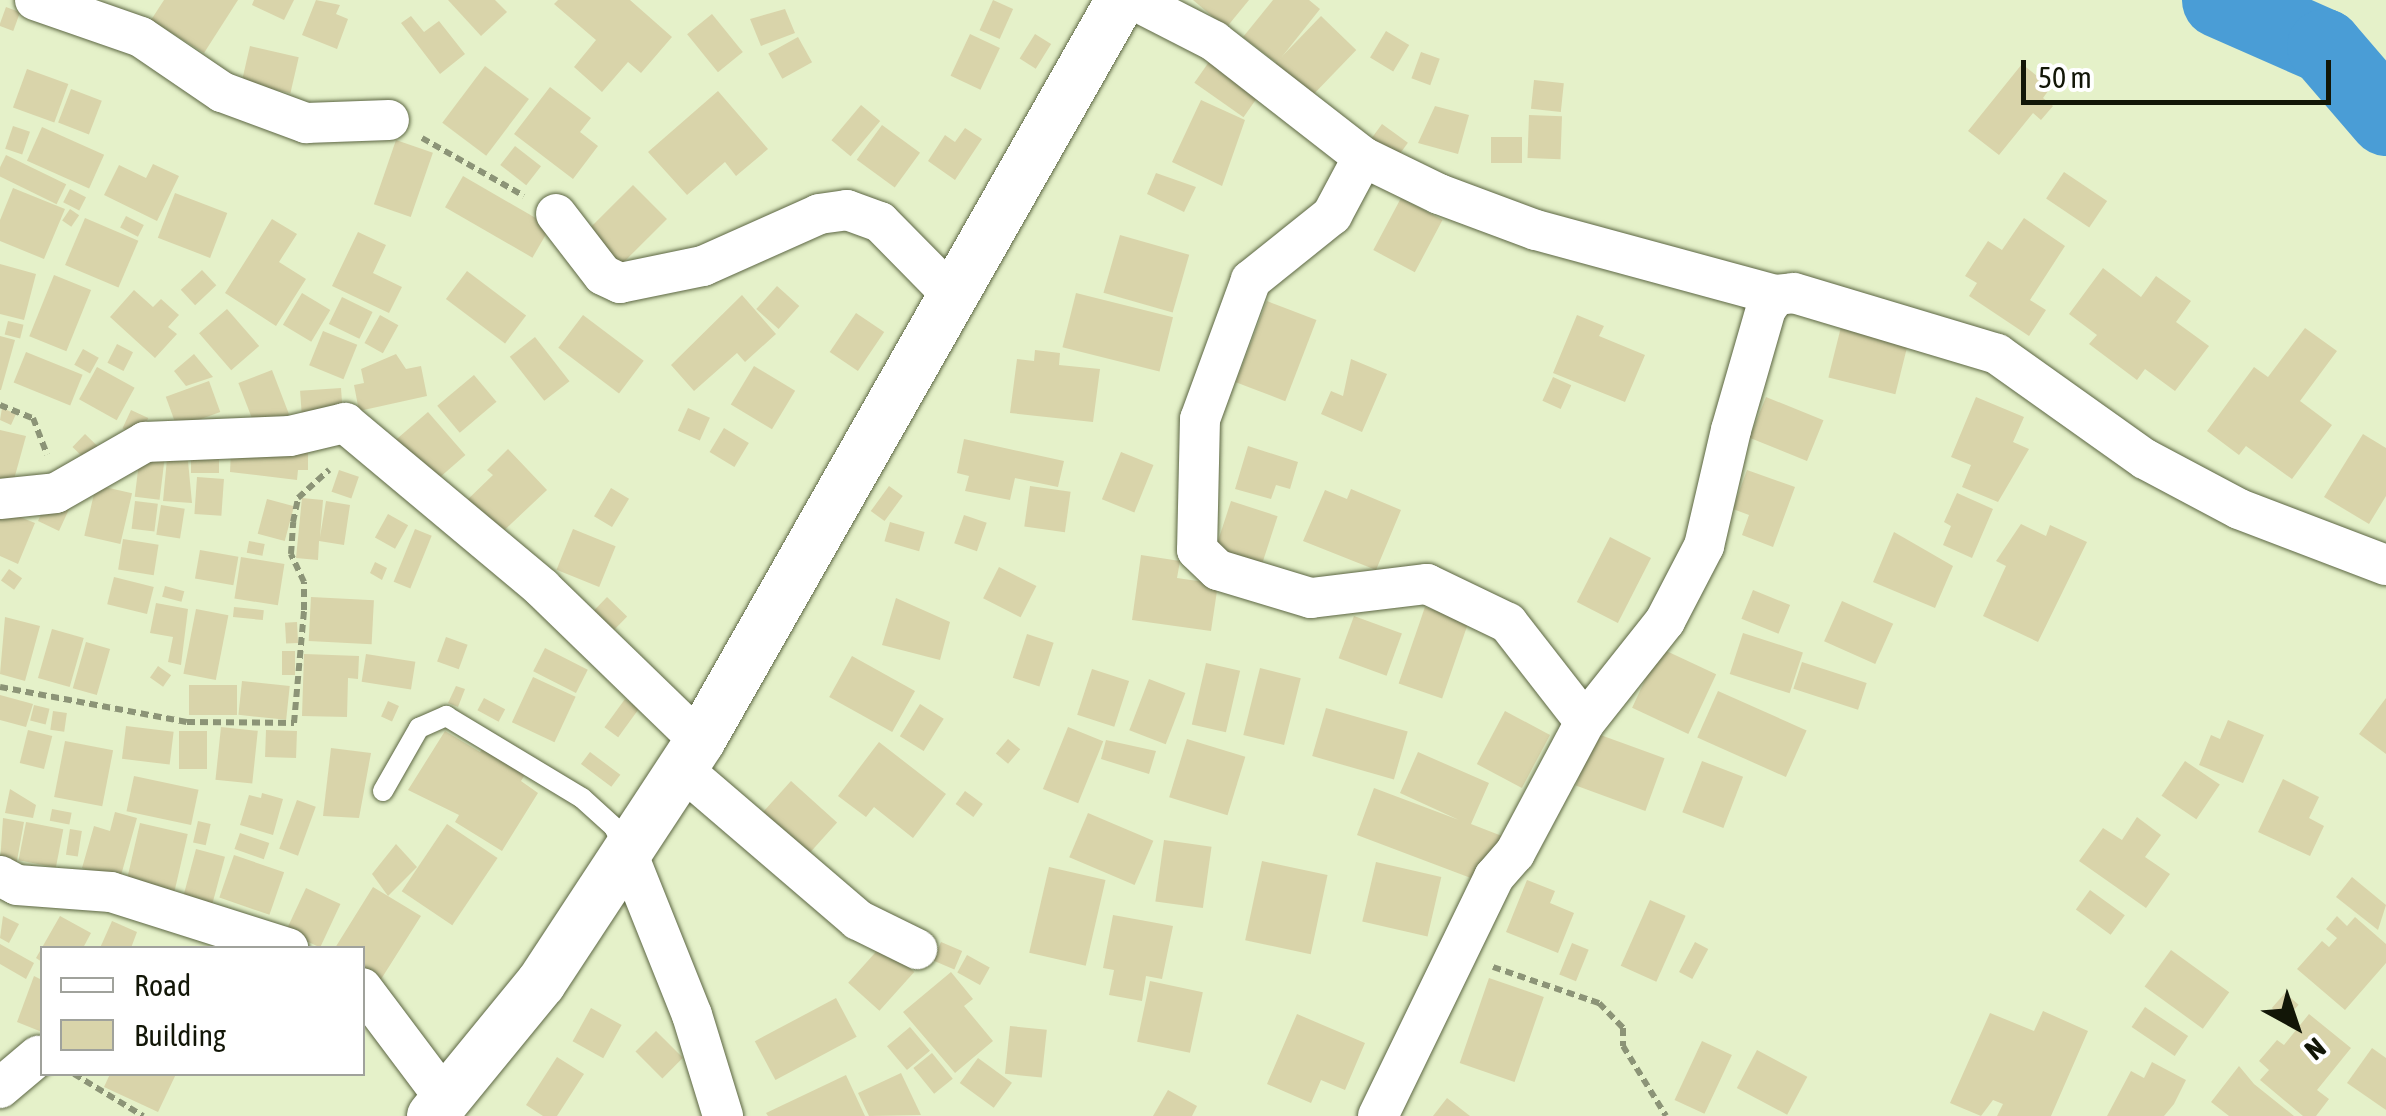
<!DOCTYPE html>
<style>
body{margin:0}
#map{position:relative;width:2386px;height:1116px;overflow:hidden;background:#e5f1c9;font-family:"Asap Condensed",sans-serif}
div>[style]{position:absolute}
.river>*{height:75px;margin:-37.5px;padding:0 37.5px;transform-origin:37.5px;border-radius:37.5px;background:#4a9dd6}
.building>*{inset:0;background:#d9d4aa;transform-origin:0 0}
.path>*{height:6px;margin-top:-3px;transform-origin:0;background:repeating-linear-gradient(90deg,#8c9477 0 8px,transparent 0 13px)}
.roads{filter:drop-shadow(0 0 2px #5c6643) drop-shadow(0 0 2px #5c6643)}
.service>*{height:20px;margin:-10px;padding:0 10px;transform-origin:10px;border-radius:10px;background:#fff}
.minor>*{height:40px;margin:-20px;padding:0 20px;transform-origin:20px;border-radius:20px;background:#fff}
.tertiary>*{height:50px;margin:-25px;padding:0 25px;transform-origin:25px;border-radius:25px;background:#fff}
span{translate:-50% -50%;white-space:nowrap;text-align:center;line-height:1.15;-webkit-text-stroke:8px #fff;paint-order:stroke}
.legend{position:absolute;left:40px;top:946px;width:325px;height:130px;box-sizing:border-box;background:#fff;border:2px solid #a0a29c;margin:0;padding:12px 18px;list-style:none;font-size:30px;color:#121607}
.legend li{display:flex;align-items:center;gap:20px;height:50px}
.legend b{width:50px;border:2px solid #a0a29c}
.north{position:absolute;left:2246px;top:976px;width:100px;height:100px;-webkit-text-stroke:8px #fff;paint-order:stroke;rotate:140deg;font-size:28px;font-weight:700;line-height:40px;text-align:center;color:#121607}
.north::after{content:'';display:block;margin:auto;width:35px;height:45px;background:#121607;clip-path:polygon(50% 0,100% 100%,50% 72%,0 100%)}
.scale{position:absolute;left:2021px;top:60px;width:310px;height:45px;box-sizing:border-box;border:5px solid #121607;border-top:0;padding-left:12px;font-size:30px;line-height:35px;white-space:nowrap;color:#121607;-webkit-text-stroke:8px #fff;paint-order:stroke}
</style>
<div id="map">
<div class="river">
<div style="left:2219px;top:0;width:115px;rotate:23.7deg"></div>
<div style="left:2324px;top:46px;width:95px;rotate:49.3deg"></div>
</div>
<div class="building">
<div style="clip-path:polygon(164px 0,238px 0,204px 53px,151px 20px)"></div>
<div style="clip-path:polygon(254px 0,294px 0,284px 20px,252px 5px)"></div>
<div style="clip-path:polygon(316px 0,340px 5px,336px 14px,348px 19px,337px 49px,302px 35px)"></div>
<div style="clip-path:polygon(448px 0,495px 0,507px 12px,481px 36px)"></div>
<div style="clip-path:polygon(558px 0,630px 0,672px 37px,641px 73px,628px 62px,602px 92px,574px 67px,596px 40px,554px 4px)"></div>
<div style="left:993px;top:0;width:22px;height:33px;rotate:24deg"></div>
<div style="clip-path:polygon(1193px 0,1249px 0,1226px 28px)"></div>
<div style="clip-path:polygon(1273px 0,1309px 0,1320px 9px,1277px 63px,1243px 37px)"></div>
<div style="left:6px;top:7px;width:15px;height:20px;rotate:20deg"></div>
<div style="clip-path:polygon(785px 9px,795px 33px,761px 46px,750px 19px)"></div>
<div style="left:712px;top:14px;width:49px;height:32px;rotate:51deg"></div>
<div style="clip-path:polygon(411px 16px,424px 32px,439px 21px,465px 54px,440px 74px,401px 23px)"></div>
<div style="left:1321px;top:16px;width:49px;height:68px;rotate:44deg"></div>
<div style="left:1386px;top:31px;width:27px;height:31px;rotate:31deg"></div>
<div style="left:970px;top:34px;width:33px;height:46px;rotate:25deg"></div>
<div style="left:1035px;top:34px;width:19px;height:29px;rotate:32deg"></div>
<div style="left:798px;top:37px;width:29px;height:34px;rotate:61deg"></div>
<div style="left:250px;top:46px;width:50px;height:37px;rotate:13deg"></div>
<div style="left:1421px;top:52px;width:20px;height:28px;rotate:20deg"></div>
<div style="left:1211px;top:59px;width:60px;height:29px;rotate:35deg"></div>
<div style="clip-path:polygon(2022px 64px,2051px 87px,2043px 98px,2053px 106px,2041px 120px,2033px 113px,1999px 155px,1968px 131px)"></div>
<div style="left:485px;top:66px;width:55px;height:71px;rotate:37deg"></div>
<div style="left:27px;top:69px;width:44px;height:41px;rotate:20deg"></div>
<div style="left:1534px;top:80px;width:30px;height:29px;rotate:6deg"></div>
<div style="clip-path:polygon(550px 87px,591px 118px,580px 132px,598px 146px,573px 179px,514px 134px)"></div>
<div style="left:71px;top:89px;width:33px;height:36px;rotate:21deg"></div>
<div style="clip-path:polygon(718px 91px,768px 149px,736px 176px,725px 162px,687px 195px,648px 152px)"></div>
<div style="clip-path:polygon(1201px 100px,1245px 120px,1222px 186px,1172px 162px)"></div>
<div style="left:861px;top:105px;width:25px;height:46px;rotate:40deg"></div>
<div style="clip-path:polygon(1435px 106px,1469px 115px,1458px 154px,1418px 143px)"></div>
<div style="left:1529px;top:115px;width:33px;height:43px;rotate:2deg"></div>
<div style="left:1382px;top:124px;width:32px;height:22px;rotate:36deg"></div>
<div style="left:882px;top:125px;width:47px;height:43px;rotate:36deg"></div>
<div style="left:13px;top:126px;width:18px;height:24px;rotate:19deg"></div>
<div style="left:42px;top:127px;width:68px;height:37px;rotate:24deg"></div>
<div style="clip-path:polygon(965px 128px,982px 139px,955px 180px,928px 161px,945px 135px,955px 142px)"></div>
<div style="left:1491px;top:137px;width:31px;height:26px"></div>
<div style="left:396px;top:140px;width:39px;height:68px;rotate:19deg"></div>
<div style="left:515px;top:146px;width:33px;height:24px;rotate:38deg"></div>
<div style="left:6px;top:155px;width:67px;height:22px;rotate:26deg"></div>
<div style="clip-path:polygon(153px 164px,179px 176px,157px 221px,104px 195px,119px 165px,146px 178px)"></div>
<div style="left:2064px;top:172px;width:52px;height:32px;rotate:34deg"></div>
<div style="clip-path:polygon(1156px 173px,1196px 187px,1184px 212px,1147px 194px)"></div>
<div style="left:463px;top:176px;width:101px;height:36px;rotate:30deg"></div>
<div style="left:633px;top:185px;width:48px;height:73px;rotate:45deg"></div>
<div style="clip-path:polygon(13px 188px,65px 209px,44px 259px,0 241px,0 220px)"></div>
<div style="left:70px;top:189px;width:18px;height:15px;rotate:27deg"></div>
<div style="left:175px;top:193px;width:56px;height:48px;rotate:21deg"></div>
<div style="left:1401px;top:198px;width:47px;height:59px;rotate:28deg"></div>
<div style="left:70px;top:209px;width:11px;height:14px;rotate:34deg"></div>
<div style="left:126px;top:216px;width:20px;height:13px;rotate:27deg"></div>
<div style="left:85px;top:218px;width:58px;height:51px;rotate:23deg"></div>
<div style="clip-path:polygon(2024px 218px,2065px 246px,2030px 300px,2046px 310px,2029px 336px,1969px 296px,1977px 283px,1965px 276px,1988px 241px,2002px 250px)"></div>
<div style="clip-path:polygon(272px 219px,297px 234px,279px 262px,306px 279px,276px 326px,225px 293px)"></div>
<div style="clip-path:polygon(358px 232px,386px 245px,373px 273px,402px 287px,389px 313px,332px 286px)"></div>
<div style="left:1120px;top:235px;width:72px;height:60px;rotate:16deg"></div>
<div style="clip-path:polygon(0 264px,36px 274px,24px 320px,0 314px)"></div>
<div style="clip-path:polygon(2103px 268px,2141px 297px,2156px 276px,2191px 301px,2176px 322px,2209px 346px,2175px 391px,2145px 369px,2137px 380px,2089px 344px,2097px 335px,2069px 314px)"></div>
<div style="left:202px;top:270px;width:21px;height:29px;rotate:47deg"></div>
<div style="left:467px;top:271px;width:74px;height:35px;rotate:37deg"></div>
<div style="left:54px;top:275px;width:40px;height:66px;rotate:22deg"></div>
<div style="left:777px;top:286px;width:30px;height:31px;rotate:42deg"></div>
<div style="clip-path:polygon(134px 290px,153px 307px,161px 299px,179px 315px,168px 327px,177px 334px,155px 358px,110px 317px)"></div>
<div style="left:302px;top:293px;width:33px;height:37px;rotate:31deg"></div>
<div style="left:1076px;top:293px;width:100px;height:56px;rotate:14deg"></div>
<div style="clip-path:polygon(742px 295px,776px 334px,745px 362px,737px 353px,694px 391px,671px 365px)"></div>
<div style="left:342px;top:297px;width:34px;height:30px;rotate:26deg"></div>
<div style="left:1267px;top:301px;width:53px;height:87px;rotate:21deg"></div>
<div style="left:227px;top:309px;width:49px;height:37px;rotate:49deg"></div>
<div style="left:856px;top:313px;width:34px;height:47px;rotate:34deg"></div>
<div style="left:380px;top:315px;width:21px;height:32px;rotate:29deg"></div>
<div style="left:583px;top:315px;width:76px;height:41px;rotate:37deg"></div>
<div style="clip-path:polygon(1577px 315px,1604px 326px,1599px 336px,1645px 355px,1625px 402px,1553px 373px)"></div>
<div style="left:8px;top:321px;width:16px;height:14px;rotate:14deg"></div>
<div style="left:1841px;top:327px;width:69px;height:52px;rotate:14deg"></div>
<div style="clip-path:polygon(2305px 328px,2337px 351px,2300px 401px,2332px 425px,2292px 479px,2246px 446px,2239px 455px,2207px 431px,2254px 367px,2268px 377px)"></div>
<div style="left:323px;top:331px;width:37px;height:37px;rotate:22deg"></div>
<div style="clip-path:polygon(0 336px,15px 340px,1px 390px,0 390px)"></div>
<div style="left:535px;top:337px;width:56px;height:32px;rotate:52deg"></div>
<div style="left:117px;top:344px;width:18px;height:21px;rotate:27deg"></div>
<div style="left:83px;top:349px;width:18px;height:18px;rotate:29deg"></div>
<div style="clip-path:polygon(1035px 350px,1060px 353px,1059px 365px,1100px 369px,1093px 422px,1010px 413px,1017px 359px,1034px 361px)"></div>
<div style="left:26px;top:352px;width:61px;height:33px;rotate:22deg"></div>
<div style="clip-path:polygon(194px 354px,213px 377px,186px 386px,174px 371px)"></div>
<div style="clip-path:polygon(396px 354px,406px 369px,421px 366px,427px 396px,359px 411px,354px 385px,364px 383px,361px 369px)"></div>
<div style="clip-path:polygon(1351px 359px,1387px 374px,1362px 432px,1321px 414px,1331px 391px,1343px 396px)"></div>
<div style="left:754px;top:366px;width:48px;height:45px;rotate:31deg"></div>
<div style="left:97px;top:367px;width:43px;height:37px;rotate:29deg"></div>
<div style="left:272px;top:370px;width:48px;height:36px;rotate:69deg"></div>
<div style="left:474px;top:375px;width:35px;height:48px;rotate:50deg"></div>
<div style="left:1553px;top:377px;width:20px;height:26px;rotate:24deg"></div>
<div style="left:209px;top:381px;width:33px;height:46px;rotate:70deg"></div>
<div style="left:341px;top:388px;width:27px;height:41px;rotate:86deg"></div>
<div style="left:1766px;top:397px;width:62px;height:44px;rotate:22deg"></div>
<div style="clip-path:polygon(1976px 397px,2024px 417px,2013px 442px,2029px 449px,1998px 502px,1962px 487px,1971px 465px,1951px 457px)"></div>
<div style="clip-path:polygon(2px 408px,16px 414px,11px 425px,0 420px)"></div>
<div style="left:688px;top:408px;width:24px;height:25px;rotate:24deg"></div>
<div style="left:131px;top:410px;width:19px;height:20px;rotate:25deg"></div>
<div style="left:428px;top:412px;width:57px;height:44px;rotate:49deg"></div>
<div style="left:724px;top:428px;width:29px;height:28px;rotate:31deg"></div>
<div style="clip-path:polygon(0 430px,26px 436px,13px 483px,0 479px)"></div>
<div style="left:85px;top:434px;width:28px;height:18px;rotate:44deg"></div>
<div style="clip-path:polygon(2363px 434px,2386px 448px,2386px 496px,2369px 524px,2324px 497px)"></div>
<div style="clip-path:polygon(964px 439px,1064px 461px,1058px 487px,1015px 478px,1010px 500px,965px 491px,969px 476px,957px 473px)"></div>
<div style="clip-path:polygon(1248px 446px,1298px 462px,1290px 489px,1276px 485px,1271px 499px,1235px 489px)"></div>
<div style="clip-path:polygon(308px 448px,308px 470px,298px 470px,297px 480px,230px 472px,231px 452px)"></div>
<div style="left:191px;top:449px;width:28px;height:24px"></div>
<div style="clip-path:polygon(508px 449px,547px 490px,497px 537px,464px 503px,493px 475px,487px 470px)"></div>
<div style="left:1121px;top:452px;width:35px;height:51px;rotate:22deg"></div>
<div style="left:140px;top:454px;width:25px;height:43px;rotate:7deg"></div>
<div style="clip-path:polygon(167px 459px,188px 461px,192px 503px,163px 501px)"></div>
<div style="left:339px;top:470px;width:21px;height:23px;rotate:19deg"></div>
<div style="clip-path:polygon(1747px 470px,1795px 487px,1773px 547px,1742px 535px,1749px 515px,1733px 509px)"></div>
<div style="left:197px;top:477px;width:27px;height:37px;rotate:4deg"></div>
<div style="left:96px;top:485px;width:37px;height:52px;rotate:13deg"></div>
<div style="left:889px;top:486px;width:17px;height:31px;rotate:36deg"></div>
<div style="left:1030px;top:486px;width:41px;height:41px;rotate:8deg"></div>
<div style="left:611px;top:488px;width:21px;height:33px;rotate:31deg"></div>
<div style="clip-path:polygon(1351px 489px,1401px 510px,1376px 570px,1303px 541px,1325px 490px,1347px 499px)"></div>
<div style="clip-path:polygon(1957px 493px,1993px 509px,1972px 558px,1943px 545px,1951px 526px,1944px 522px)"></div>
<div style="clip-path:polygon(302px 498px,323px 500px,320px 537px,326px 501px,350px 505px,344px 545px,319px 541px,318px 560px,296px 558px)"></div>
<div style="left:267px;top:499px;width:28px;height:36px;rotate:15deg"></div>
<div style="left:135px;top:501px;width:23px;height:28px;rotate:7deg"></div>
<div style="left:1231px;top:501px;width:49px;height:57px;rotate:18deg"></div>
<div style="clip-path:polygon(46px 503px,70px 507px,59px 531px,38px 521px)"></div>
<div style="left:161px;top:505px;width:24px;height:30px;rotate:9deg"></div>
<div style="clip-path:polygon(0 509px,35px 523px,18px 564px,0 556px)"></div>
<div style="left:388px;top:514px;width:23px;height:27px;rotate:29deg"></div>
<div style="left:964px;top:515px;width:24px;height:30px;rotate:19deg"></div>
<div style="left:890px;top:522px;width:36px;height:20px;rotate:16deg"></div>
<div style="clip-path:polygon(2021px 524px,2046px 536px,2050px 525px,2087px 542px,2038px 642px,1983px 616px,2006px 566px,1996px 561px)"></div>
<div style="left:415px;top:529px;width:18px;height:57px;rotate:22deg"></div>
<div style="left:573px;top:529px;width:46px;height:44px;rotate:22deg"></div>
<div style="clip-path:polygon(1894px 532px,1953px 566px,1935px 608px,1873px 582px)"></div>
<div style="left:1610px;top:537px;width:46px;height:73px;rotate:27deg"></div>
<div style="left:123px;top:539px;width:36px;height:31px;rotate:9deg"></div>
<div style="left:249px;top:541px;width:16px;height:12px;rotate:11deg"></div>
<div style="left:200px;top:550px;width:39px;height:29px;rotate:10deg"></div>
<div style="clip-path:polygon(1141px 555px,1180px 561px,1177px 578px,1218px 584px,1211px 631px,1132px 620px)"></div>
<div style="left:241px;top:557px;width:44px;height:42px;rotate:9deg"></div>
<div style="clip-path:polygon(375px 562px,387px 568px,382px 580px,370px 573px)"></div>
<div style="left:999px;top:567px;width:42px;height:35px;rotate:27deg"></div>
<div style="left:9px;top:569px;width:16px;height:14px;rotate:35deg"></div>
<div style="left:114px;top:577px;width:41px;height:28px;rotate:14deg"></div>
<div style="left:165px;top:586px;width:20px;height:11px;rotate:15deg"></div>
<div style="left:1753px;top:590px;width:40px;height:31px;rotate:22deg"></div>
<div style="left:311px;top:597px;width:63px;height:44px;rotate:3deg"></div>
<div style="left:607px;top:597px;width:28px;height:28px;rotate:44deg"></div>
<div style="clip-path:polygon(896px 598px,950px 622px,940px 660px,882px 645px)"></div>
<div style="left:1842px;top:601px;width:56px;height:44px;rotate:24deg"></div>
<div style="clip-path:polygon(156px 603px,188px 609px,181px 665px,168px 662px,173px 637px,150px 633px)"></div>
<div style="left:234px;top:607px;width:30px;height:10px;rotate:6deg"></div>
<div style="left:1425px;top:607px;width:46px;height:81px;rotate:19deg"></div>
<div style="left:196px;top:609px;width:33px;height:66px;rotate:11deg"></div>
<div style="left:1354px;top:616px;width:51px;height:45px;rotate:20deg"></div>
<div style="clip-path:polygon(5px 617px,40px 626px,25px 681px,0 674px)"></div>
<div style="left:297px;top:622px;width:21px;height:12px;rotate:87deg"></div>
<div style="left:52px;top:629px;width:33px;height:51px;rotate:16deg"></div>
<div style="left:1743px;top:633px;width:63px;height:43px;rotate:18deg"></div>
<div style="left:1027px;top:634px;width:28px;height:46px;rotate:18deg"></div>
<div style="left:446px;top:637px;width:23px;height:26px;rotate:20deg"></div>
<div style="left:86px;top:642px;width:25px;height:48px;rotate:16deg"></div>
<div style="left:545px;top:648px;width:48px;height:26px;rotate:27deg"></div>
<div style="left:1660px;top:648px;width:62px;height:66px;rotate:25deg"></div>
<div style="left:282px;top:651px;width:13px;height:24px"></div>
<div style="clip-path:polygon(304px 654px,359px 656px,358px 679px,348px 678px,347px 717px,302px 716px)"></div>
<div style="left:366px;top:654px;width:50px;height:28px;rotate:9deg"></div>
<div style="left:852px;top:656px;width:72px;height:47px;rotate:29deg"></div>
<div style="left:1802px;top:662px;width:68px;height:28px;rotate:18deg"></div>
<div style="left:1206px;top:663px;width:35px;height:63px;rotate:13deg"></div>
<div style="left:158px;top:666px;width:16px;height:14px;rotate:35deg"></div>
<div style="left:1260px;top:668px;width:42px;height:69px;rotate:14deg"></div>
<div style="left:1092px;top:669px;width:39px;height:48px;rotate:18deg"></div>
<div style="left:533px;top:677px;width:47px;height:50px;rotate:25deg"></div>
<div style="left:1149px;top:679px;width:39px;height:55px;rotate:21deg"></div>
<div style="left:242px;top:681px;width:48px;height:34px;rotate:6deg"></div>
<div style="left:189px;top:685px;width:48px;height:30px"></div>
<div style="clip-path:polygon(456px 686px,465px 689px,458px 707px,448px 703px)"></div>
<div style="left:1718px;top:691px;width:97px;height:51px;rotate:24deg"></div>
<div style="clip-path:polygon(0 695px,33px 704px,26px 727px,0 720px)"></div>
<div style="left:484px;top:698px;width:24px;height:14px;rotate:28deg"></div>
<div style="clip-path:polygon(2386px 698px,2386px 754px,2359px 734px)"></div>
<div style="left:625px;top:699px;width:17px;height:35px;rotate:36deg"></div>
<div style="left:388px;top:701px;width:12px;height:17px;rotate:24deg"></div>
<div style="left:920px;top:704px;width:28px;height:38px;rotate:32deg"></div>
<div style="left:34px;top:705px;width:16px;height:16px;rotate:14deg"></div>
<div style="left:1326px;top:708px;width:85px;height:50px;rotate:16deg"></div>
<div style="left:53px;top:711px;width:14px;height:19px;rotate:8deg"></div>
<div style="left:1505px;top:711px;width:51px;height:60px;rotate:28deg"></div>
<div style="clip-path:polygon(2228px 720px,2264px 735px,2243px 783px,2199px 765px,2211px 735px,2220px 739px)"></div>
<div style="left:126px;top:726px;width:48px;height:33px;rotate:7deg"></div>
<div style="left:221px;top:727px;width:37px;height:53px;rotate:6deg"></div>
<div style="left:1068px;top:727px;width:38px;height:67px;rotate:22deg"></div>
<div style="left:28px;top:730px;width:25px;height:34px;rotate:14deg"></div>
<div style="left:266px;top:730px;width:31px;height:27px;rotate:2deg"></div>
<div style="left:179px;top:731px;width:28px;height:38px"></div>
<div style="clip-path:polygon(445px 731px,480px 752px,487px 742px,529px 768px,521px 781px,538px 793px,502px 851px,455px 822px,459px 815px,408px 790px)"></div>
<div style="left:1595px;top:733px;width:74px;height:56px;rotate:20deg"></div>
<div style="left:1008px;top:739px;width:16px;height:19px;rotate:40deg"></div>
<div style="left:1187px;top:739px;width:61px;height:61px;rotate:17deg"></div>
<div style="clip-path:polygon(1106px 740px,1156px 751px,1149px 774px,1101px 759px)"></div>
<div style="left:65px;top:741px;width:49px;height:57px;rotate:11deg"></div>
<div style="clip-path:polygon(879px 742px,946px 794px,913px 838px,874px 807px,866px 817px,838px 796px)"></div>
<div style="clip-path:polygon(331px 748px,371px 753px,359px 818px,323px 816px)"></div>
<div style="left:590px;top:752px;width:38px;height:15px;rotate:37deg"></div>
<div style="clip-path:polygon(1418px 752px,1489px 783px,1471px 824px,1502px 836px,1484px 883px,1357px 835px,1374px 788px,1459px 820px,1400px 793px)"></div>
<div style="left:1702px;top:761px;width:44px;height:55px;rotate:21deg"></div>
<div style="left:2185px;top:761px;width:42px;height:42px;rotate:34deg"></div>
<div style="left:134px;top:776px;width:66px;height:36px;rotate:12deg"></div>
<div style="clip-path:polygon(2283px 779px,2319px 797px,2309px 818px,2324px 826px,2310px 856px,2258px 832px)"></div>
<div style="left:791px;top:781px;width:62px;height:43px;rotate:42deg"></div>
<div style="clip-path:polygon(10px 789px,36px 805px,33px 818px,5px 813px)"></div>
<div style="left:965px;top:791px;width:22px;height:16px;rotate:36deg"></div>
<div style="clip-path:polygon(262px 793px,283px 799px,273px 835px,240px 825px,249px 795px,261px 798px)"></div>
<div style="left:297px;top:800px;width:20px;height:52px;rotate:20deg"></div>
<div style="left:52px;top:809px;width:20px;height:12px;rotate:11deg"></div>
<div style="clip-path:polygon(115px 812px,137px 818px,120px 879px,82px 868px,94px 826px,110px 831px)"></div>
<div style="left:1088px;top:813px;width:71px;height:48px;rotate:23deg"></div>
<div style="clip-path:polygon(2137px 817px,2161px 835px,2145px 857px,2170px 874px,2146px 908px,2079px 861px,2103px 828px,2122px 840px)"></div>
<div style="clip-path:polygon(3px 818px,24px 822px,16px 866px,0 863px)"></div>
<div style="left:198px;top:821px;width:13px;height:22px;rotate:13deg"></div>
<div style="left:26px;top:822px;width:38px;height:39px;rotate:11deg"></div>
<div style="left:140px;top:823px;width:49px;height:60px;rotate:13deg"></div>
<div style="left:447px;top:824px;width:61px;height:81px;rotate:34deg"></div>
<div style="left:70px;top:829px;width:12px;height:26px;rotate:9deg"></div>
<div style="left:240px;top:833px;width:31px;height:17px;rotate:19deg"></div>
<div style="left:1164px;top:840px;width:48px;height:62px;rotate:8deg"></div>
<div style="clip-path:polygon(396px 844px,417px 867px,388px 896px,372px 874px)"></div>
<div style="left:196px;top:849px;width:30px;height:51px;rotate:15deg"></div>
<div style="left:234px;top:855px;width:53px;height:45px;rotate:19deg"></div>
<div style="left:1262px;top:861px;width:67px;height:81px;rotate:12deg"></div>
<div style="left:1376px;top:862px;width:67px;height:61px;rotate:13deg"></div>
<div style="left:1049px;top:867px;width:58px;height:88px;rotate:13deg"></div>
<div style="clip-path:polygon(2352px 877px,2386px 905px,2378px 930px,2336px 897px)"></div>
<div style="clip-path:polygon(1527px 880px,1555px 891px,1550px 903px,1574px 913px,1558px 953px,1506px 932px)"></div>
<div style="clip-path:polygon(373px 887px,421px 916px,378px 984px,362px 975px,362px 948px,335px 948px)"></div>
<div style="left:306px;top:888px;width:38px;height:48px;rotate:25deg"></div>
<div style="left:2090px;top:890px;width:43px;height:24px;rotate:36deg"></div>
<div style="left:1650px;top:900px;width:39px;height:72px;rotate:24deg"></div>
<div style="clip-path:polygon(1113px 915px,1173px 926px,1162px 979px,1146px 976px,1142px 1001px,1109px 995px,1114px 970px,1103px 968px)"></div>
<div style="clip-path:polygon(3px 916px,19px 924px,9px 943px,0 938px)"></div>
<div style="clip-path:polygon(60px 916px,91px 933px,83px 948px,42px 948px,42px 962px,36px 958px)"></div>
<div style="clip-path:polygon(2337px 916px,2347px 926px,2355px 917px,2386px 944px,2386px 963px,2345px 1010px,2297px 969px,2322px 941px,2329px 947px,2337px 938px,2326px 929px)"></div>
<div style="clip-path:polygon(112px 921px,137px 932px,131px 948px,100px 948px)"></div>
<div style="left:941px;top:942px;width:23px;height:20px;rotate:23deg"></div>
<div style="left:1695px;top:942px;width:15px;height:34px;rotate:28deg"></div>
<div style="left:1572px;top:943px;width:18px;height:34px;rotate:22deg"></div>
<div style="clip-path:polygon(0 944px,34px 963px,26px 979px,0 964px)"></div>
<div style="left:883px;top:944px;width:42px;height:52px;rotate:42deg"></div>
<div style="left:2171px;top:950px;width:72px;height:45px;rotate:36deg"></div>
<div style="left:967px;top:955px;width:26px;height:20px;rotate:29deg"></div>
<div style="clip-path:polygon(951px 972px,973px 999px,964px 1006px,993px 1041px,955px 1073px,903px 1012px)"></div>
<div style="clip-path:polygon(34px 976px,42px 980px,42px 1032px,17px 1022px)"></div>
<div style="left:1489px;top:978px;width:58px;height:90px;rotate:19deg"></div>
<div style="left:1150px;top:981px;width:54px;height:62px;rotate:12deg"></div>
<div style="left:2285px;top:993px;width:18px;height:20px;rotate:41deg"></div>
<div style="left:836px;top:998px;width:44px;height:92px;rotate:62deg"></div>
<div style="left:2145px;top:1007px;width:52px;height:24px;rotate:34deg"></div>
<div style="left:591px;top:1008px;width:35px;height:38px;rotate:29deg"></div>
<div style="clip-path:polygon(2043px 1011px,2088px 1031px,2051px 1116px,1997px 1116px,2003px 1104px,1993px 1100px,1981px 1116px,1950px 1103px,1990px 1013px,2034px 1031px)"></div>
<div style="clip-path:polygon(1297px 1014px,1365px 1043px,1345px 1090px,1321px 1080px,1311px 1103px,1267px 1084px)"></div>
<div style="clip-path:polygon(2309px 1014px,2351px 1048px,2317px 1090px,2329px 1099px,2316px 1116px,2303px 1116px,2260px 1080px,2269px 1070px,2259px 1061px,2277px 1040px,2284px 1045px)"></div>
<div style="left:1010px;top:1026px;width:37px;height:48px;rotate:6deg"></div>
<div style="left:910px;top:1027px;width:31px;height:30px;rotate:50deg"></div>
<div style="left:656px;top:1031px;width:38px;height:29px;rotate:45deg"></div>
<div style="left:1702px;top:1041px;width:33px;height:65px;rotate:25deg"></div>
<div style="clip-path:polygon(2372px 1048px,2386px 1058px,2386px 1110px,2347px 1083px)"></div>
<div style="left:1757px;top:1050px;width:57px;height:43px;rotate:28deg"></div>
<div style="left:932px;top:1053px;width:33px;height:24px;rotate:51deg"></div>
<div style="clip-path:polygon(557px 1057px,584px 1074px,557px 1116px,543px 1116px,526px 1105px)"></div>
<div style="left:978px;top:1058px;width:42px;height:31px;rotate:36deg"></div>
<div style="clip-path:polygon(2152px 1062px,2186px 1080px,2174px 1104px,2164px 1116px,2107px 1116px,2131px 1071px,2144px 1078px)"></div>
<div style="clip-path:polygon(2239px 1066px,2254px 1084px,2294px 1116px,2229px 1116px,2211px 1102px)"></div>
<div style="clip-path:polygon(901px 1073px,921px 1115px,869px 1116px,858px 1093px)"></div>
<div style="clip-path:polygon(110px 1074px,176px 1074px,158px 1112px,104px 1087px)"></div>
<div style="clip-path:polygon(846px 1075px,865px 1116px,768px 1116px,766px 1113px)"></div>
<div style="clip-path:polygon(1168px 1090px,1197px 1106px,1192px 1116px,1153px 1116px)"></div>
<div style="clip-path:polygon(1447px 1098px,1470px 1116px,1433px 1116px)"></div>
</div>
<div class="path">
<div style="left:422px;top:138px;width:117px;rotate:29.6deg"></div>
<div style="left:0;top:405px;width:35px;rotate:22deg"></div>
<div style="left:33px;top:418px;width:39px;rotate:69deg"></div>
<div style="left:0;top:687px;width:190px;rotate:10.6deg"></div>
<div style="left:187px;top:722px;width:107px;rotate:0.5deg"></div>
<div style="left:294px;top:723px;width:113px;rotate:-84.9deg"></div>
<div style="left:304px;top:610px;width:28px;rotate:-90deg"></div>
<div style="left:304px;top:582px;width:31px;rotate:-115deg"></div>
<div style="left:291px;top:554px;width:32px;rotate:-86deg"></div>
<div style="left:293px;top:522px;width:25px;rotate:-78deg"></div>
<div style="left:298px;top:498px;width:42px;rotate:-42.1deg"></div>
<div style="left:1493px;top:967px;width:112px;rotate:18.8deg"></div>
<div style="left:1599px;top:1003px;width:35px;rotate:46deg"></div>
<div style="left:1623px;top:1028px;width:18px;rotate:90deg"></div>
<div style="left:1623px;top:1046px;width:82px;rotate:58.4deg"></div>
<div style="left:74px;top:1074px;width:81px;rotate:31.3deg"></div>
</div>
<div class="roads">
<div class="service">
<div style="left:383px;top:791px;width:73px;rotate:-60.3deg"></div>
<div style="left:419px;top:728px;width:30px;rotate:-24deg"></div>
<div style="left:446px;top:716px;width:159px;rotate:31.1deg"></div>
<div style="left:582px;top:798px;width:43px;rotate:42.2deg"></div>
<div style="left:614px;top:827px;width:28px;rotate:64deg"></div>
</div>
<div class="minor">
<div style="left:35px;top:0;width:112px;rotate:19.2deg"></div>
<div style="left:141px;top:37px;width:98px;rotate:34.2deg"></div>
<div style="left:222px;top:92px;width:90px;rotate:20.3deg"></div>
<div style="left:306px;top:123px;width:83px;rotate:-2.1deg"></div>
<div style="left:1134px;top:0;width:90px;rotate:27.1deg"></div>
<div style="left:1214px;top:41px;width:189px;rotate:37.9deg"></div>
<div style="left:1363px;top:157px;width:85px;rotate:26deg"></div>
<div style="left:1439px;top:194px;width:103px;rotate:20.4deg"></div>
<div style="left:1536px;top:230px;width:249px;rotate:15.2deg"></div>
<div style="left:1363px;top:157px;width:66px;rotate:118.1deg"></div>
<div style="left:1332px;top:215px;width:104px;rotate:141.3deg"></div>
<div style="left:1251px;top:280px;width:148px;rotate:110.1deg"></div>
<div style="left:1200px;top:419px;width:131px;rotate:91.3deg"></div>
<div style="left:1197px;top:550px;width:29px;rotate:44deg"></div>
<div style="left:1218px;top:570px;width:97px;rotate:16.8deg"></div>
<div style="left:1311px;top:598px;width:117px;rotate:-6.9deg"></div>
<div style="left:1427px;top:584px;width:90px;rotate:25.7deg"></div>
<div style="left:1508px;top:623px;width:125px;rotate:52.1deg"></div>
<div style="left:556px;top:214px;width:77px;rotate:52.4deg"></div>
<div style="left:603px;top:275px;width:19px;rotate:25deg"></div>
<div style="left:620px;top:283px;width:85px;rotate:-11.6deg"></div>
<div style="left:703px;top:266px;width:127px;rotate:-24.1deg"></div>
<div style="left:819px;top:214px;width:28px;rotate:-8deg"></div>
<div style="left:847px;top:210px;width:35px;rotate:20deg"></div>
<div style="left:880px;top:222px;width:103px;rotate:45.4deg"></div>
<div style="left:0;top:499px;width:56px;rotate:-6.1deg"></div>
<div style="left:56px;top:493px;width:103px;rotate:-29.8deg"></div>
<div style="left:145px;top:442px;width:145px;rotate:-2.4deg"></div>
<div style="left:290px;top:436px;width:57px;rotate:-13.3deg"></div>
<div style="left:345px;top:423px;width:257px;rotate:39.9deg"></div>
<div style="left:542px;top:588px;width:220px;rotate:44.1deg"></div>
<div style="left:682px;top:769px;width:232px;rotate:40.6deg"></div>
<div style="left:858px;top:920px;width:66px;rotate:26.2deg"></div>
<div style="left:628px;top:855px;width:172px;rotate:68.2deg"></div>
<div style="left:692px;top:1015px;width:106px;rotate:72.9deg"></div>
<div style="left:0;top:876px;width:19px;rotate:28deg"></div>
<div style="left:17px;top:885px;width:94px;rotate:4.3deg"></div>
<div style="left:111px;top:892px;width:186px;rotate:17.6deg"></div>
<div style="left:362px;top:988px;width:140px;rotate:53.1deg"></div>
<div style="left:0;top:1088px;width:50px;rotate:-40.1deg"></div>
<div style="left:1378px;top:1116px;width:266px;rotate:-64.1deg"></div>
<div style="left:1494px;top:877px;width:32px;rotate:-49deg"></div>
<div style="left:1515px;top:853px;width:149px;rotate:-61.9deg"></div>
<div style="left:1585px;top:722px;width:129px;rotate:-51.6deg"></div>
<div style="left:1665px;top:621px;width:85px;rotate:-62.5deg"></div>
<div style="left:1704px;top:546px;width:119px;rotate:-76.9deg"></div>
<div style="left:1731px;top:430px;width:126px;rotate:-73.9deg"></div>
<div style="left:1766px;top:309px;width:17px;rotate:-54deg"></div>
<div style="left:1776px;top:295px;width:18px;rotate:-6deg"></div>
<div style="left:1794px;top:293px;width:212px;rotate:16.7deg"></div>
<div style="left:1997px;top:354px;width:181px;rotate:35.4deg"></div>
<div style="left:2145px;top:459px;width:106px;rotate:28deg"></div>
<div style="left:2239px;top:509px;width:157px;rotate:20.9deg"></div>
</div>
<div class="tertiary">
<div style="left:432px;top:1116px;width:172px;rotate:-50.7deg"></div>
<div style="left:541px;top:983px;width:290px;rotate:-56.7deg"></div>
<div style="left:700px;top:741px;width:852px;rotate:-60.4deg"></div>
</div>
</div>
<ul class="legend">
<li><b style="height:12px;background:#fff"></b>Road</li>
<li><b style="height:28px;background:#d9d4aa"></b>Building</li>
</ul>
<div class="north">N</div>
<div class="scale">50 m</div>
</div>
